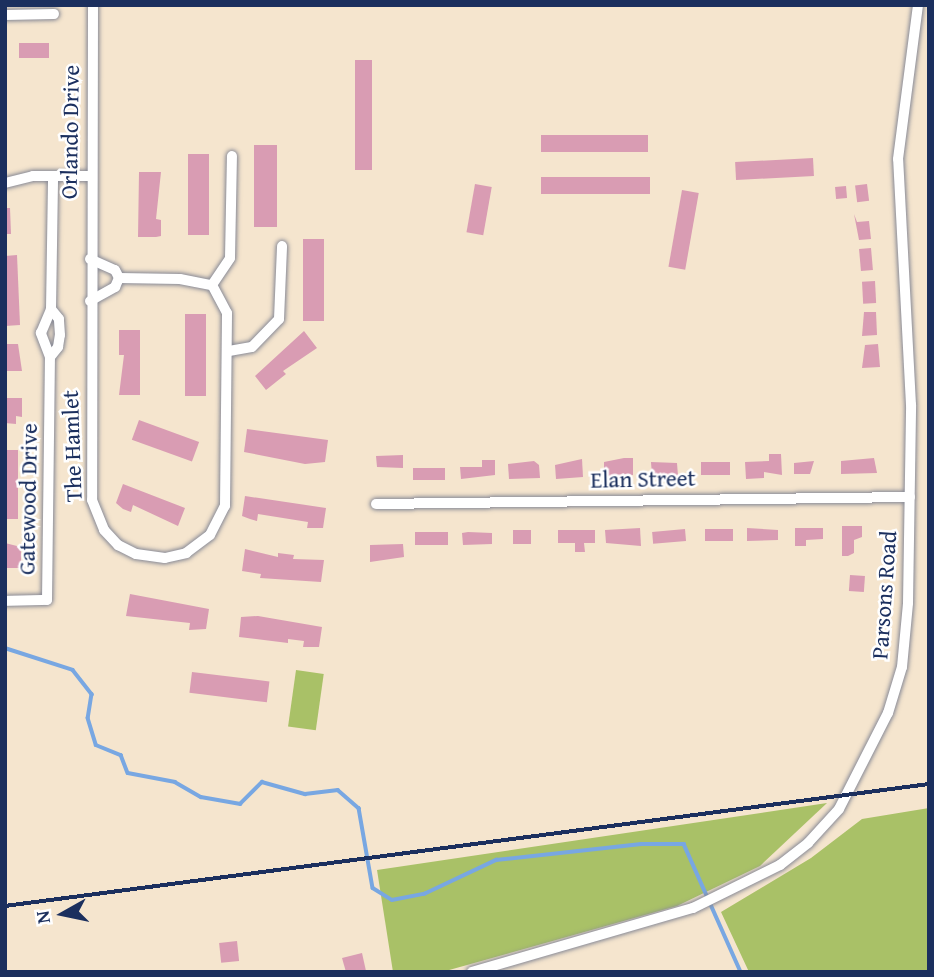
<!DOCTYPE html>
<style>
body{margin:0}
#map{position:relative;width:934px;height:977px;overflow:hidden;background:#f5e5ce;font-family:"Gentium Book Plus",serif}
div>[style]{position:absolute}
.green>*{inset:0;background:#a9c167;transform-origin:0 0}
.stream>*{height:3.5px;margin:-1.75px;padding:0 1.75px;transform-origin:1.75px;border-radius:1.75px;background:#78a7e2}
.building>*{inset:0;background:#d99cb3;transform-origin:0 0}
.roads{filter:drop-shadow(0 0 2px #888a96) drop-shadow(0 0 2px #888a96)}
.street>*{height:10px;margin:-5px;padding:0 5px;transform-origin:5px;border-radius:5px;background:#fff}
.rail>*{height:3.5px;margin:-1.75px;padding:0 1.75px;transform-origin:1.75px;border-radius:1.75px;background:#1b2f5e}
span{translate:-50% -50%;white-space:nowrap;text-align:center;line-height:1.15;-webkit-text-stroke:5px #fff;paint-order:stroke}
.street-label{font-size:23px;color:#1b2f5e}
.frame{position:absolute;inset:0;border:7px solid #1b2f5e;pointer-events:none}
.north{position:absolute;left:28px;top:879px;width:70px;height:70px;-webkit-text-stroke:5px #fff;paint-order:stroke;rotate:261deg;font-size:19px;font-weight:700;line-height:28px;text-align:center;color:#1b2f5e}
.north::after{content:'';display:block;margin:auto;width:24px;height:32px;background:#1b2f5e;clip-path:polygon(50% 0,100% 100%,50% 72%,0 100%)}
</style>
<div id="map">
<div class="green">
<div style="left:296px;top:670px;width:28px;height:57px;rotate:8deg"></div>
<div style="clip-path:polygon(827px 803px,760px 866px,677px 906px,442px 972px,393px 972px,377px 870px)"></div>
<div style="clip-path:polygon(929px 808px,929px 972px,749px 972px,721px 912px,811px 858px,862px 819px)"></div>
</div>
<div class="stream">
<div style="left:5px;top:648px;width:71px;rotate:17.9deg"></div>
<div style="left:73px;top:670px;width:31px;rotate:52deg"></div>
<div style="left:92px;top:694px;width:24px;rotate:99deg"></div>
<div style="left:88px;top:718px;width:28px;rotate:73deg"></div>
<div style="left:96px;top:745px;width:27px;rotate:22deg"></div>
<div style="left:121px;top:755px;width:19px;rotate:69deg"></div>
<div style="left:128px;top:773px;width:48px;rotate:10.8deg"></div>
<div style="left:175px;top:782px;width:30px;rotate:30deg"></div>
<div style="left:201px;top:797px;width:40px;rotate:10deg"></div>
<div style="left:240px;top:804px;width:31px;rotate:-45deg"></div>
<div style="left:262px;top:782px;width:45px;rotate:15.6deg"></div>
<div style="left:305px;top:794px;width:33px;rotate:-7deg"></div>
<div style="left:338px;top:790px;width:28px;rotate:41deg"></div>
<div style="left:359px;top:808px;width:81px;rotate:80.1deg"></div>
<div style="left:373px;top:888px;width:22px;rotate:32deg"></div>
<div style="left:392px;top:900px;width:33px;rotate:-11deg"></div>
<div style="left:424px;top:894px;width:80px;rotate:-25.3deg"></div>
<div style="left:496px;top:860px;width:146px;rotate:-6.3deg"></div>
<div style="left:641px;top:844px;width:43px"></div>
<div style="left:684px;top:844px;width:140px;rotate:66deg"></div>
</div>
<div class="building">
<div style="left:19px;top:43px;width:30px;height:15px"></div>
<div style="left:355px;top:60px;width:17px;height:110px"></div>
<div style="left:541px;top:135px;width:107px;height:17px"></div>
<div style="left:254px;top:145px;width:23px;height:82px"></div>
<div style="left:188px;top:154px;width:21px;height:81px"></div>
<div style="left:813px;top:158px;width:18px;height:78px;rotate:87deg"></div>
<div style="clip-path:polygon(139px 172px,161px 172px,156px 219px,161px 220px,161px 236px,156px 237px,138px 237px)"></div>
<div style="left:650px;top:177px;width:17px;height:109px;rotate:90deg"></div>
<div style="left:475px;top:184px;width:17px;height:49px;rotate:10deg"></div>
<div style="left:867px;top:184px;width:17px;height:12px;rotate:83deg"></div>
<div style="left:846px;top:186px;width:12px;height:11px;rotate:85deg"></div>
<div style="left:682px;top:190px;width:17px;height:78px;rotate:10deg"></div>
<div style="clip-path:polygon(5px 208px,10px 208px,11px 234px,5px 234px)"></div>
<div style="clip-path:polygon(854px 214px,857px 222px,869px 221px,871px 239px,859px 240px)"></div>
<div style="left:303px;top:239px;width:21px;height:82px"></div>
<div style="left:871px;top:248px;width:22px;height:12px;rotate:85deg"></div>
<div style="clip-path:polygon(17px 255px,20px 325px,5px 326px,5px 256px)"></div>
<div style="left:875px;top:281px;width:22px;height:13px;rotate:87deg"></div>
<div style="clip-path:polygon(864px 312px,876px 312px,877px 335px,862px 336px)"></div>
<div style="left:185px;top:314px;width:21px;height:82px"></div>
<div style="clip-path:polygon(119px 330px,140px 330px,140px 395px,119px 395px,124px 355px,119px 355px)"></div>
<div style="clip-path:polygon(304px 331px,317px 348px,283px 371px,286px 374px,266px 390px,255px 376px)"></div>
<div style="clip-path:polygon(5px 344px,18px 344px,22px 371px,5px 371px)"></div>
<div style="clip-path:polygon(878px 344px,880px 367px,862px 368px,865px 345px)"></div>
<div style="clip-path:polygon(5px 398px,22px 398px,22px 417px,16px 416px,16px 424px,5px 423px)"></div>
<div style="left:139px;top:420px;width:64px;height:21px;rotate:20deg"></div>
<div style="clip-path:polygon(247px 429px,328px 440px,325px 462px,305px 464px,244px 452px)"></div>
<div style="left:5px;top:450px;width:13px;height:69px"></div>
<div style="clip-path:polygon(769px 454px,781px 454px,782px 475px,764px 472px,764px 478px,746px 479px,745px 462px,769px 461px)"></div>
<div style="clip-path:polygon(403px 455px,403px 468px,377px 467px,376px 456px)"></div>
<div style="clip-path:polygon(624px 458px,633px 458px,633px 475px,604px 477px,604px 462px)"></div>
<div style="clip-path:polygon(874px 458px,877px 473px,841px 474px,841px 461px)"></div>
<div style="clip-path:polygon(582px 459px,583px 477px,556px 479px,555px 465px)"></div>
<div style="clip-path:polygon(482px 460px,495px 460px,495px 475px,461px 479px,460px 467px,482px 467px)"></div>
<div style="clip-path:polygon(534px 461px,539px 465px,540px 478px,509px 479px,508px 464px)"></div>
<div style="clip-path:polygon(814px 461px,810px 474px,794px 474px,794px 463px)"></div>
<div style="clip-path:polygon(651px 462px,677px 463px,678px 476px,652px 476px)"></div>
<div style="left:730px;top:462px;width:13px;height:29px;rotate:90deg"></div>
<div style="left:413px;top:468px;width:32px;height:12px"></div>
<div style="clip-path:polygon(123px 484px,185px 508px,178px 526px,133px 505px,131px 512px,123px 509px,116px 503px)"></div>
<div style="clip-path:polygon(245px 496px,326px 508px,323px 528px,307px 528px,308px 522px,258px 514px,257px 521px,250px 519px,242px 516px)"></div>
<div style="clip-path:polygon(842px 526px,862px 526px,862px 537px,854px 540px,854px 553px,848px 556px,842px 556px)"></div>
<div style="clip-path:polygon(640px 528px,641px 546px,606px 543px,605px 530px)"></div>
<div style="clip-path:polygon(747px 528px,778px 530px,778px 540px,747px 541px)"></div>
<div style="clip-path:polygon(795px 528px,823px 528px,823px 539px,806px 540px,806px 546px,795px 546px)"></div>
<div style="left:685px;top:529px;width:12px;height:33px;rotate:85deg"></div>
<div style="left:733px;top:529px;width:12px;height:28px;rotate:90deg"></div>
<div style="left:531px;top:530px;width:14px;height:18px;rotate:90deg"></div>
<div style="clip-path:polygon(558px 530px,595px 530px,595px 543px,584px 543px,585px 552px,575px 552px,575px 543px,558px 543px)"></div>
<div style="left:448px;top:532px;width:13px;height:33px;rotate:90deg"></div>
<div style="clip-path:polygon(468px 532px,492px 533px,492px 544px,463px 545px,462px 533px)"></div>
<div style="clip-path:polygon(5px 543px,21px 547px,21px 568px,5px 568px)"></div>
<div style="clip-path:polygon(403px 544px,404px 557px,370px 562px,370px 545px)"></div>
<div style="clip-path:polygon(245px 549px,278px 557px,278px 553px,294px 555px,293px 559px,324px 560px,321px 582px,260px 578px,261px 574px,242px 571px)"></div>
<div style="left:850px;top:575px;width:15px;height:16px;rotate:4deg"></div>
<div style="clip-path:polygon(130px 594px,209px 609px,206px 629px,189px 630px,190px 623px,126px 616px)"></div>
<div style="clip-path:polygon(258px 616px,322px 627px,319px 647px,303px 647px,304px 641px,288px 639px,288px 643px,239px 637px,241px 617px)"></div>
<div style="left:192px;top:672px;width:78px;height:21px;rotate:7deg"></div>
<div style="left:237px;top:941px;width:20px;height:18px;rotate:84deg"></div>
<div style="clip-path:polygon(362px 953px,366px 971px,346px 972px,342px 958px)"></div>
</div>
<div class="roads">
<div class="street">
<div style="left:93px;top:5px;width:495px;rotate:90.1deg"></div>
<div style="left:92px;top:500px;width:32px;rotate:68deg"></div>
<div style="left:104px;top:530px;width:21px;rotate:47deg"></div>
<div style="left:118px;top:545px;width:20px;rotate:27deg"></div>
<div style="left:136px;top:554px;width:29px;rotate:8deg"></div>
<div style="left:165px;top:558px;width:22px;rotate:-13deg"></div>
<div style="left:186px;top:553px;width:30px;rotate:-37deg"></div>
<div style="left:210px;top:535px;width:33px;rotate:-63deg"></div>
<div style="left:225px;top:506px;width:193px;rotate:-89.4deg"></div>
<div style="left:227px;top:313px;width:32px;rotate:-118deg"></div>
<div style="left:212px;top:285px;width:32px;rotate:-56deg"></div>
<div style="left:230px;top:258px;width:102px;rotate:-88.9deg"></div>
<div style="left:5px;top:15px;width:49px;rotate:-1.2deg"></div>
<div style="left:5px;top:183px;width:29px;rotate:-14deg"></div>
<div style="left:33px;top:176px;width:57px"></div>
<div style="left:90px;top:259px;width:27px;rotate:24deg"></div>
<div style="left:115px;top:270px;width:9px;rotate:63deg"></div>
<div style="left:119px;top:278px;width:61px;rotate:0.9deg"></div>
<div style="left:180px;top:279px;width:33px;rotate:11deg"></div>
<div style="left:90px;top:301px;width:29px;rotate:-29deg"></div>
<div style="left:115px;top:287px;width:10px;rotate:-66deg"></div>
<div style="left:229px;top:351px;width:23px;rotate:-10deg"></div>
<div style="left:252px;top:347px;width:39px;rotate:-46deg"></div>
<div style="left:279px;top:319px;width:73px;rotate:-87.6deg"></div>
<div style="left:50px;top:357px;width:13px;rotate:-51deg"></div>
<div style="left:58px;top:347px;width:12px;rotate:-81deg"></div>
<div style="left:60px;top:335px;width:16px;rotate:-94deg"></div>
<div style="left:59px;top:319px;width:13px;rotate:-129deg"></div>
<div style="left:376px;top:504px;width:534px;rotate:-0.75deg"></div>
<div style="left:5px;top:601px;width:42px;rotate:-1.4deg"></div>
<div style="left:47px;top:600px;width:243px;rotate:-89.3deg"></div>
<div style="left:50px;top:357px;width:26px;rotate:-111deg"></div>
<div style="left:41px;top:333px;width:26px;rotate:-67deg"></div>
<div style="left:51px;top:309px;width:133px;rotate:-89.1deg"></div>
<div style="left:472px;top:972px;width:230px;rotate:-16.2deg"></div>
<div style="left:693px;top:908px;width:97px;rotate:-26.3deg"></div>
<div style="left:780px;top:865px;width:36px;rotate:-38deg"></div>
<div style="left:808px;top:843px;width:46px;rotate:-47.6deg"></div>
<div style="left:839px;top:809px;width:108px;rotate:-63deg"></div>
<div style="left:888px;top:713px;width:48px;rotate:-73.1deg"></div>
<div style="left:902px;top:667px;width:64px;rotate:-84.6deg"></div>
<div style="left:908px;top:603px;width:198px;rotate:-89.1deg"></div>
<div style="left:911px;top:405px;width:246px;rotate:-93deg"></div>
<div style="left:898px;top:159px;width:155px;rotate:-82.6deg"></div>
</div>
</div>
<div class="rail">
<div style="left:5px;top:906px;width:932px;rotate:-7.52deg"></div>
</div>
<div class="street-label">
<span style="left:70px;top:132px;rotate:-89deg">Orlando Drive</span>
<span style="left:72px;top:446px;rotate:-92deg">The Hamlet</span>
<span style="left:643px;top:479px;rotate:-1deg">Elan Street</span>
<span style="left:28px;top:499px;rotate:-89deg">Gatewood Drive</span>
<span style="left:884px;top:595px;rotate:-86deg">Parsons Road</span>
</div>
<div class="frame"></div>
<div class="north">N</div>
</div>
